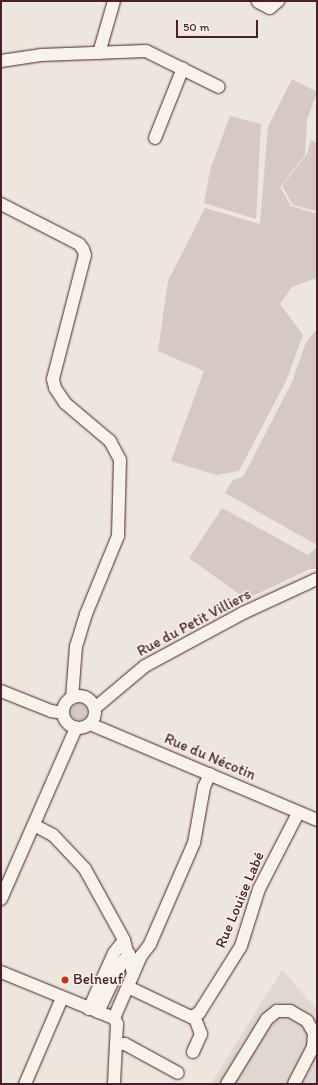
<!DOCTYPE html>
<meta charset="utf-8">
<style>
body{margin:0}
#map{position:relative;width:318px;height:1085px;overflow:hidden;background:#ece6dd;font-family:Itim,sans-serif}
div>[style]{position:absolute}
.built>*{inset:0;background:#e0d7d0}
.green>*{inset:0;background:#d5c9c2}
.round{border-radius:50%}
.roads{filter:drop-shadow(0 0 1px #4a1f2b) drop-shadow(0 0 1px #4a1f2b)}
.minor>*{height:12px;margin:-6px;padding:0 6px;transform-origin:6px;border-radius:6px;background:#f7f3e8}
.minor>.ring{margin:-6px;padding:0;box-sizing:content-box;background:none;border:12px solid #f7f3e8;border-radius:50%}
.dots>*{width:11px;height:11px;translate:-50% -50%;box-sizing:border-box;border:2px solid #f7f3e8;border-radius:50%}
span{translate:-50% -50%;white-space:nowrap;text-align:center;line-height:1.15;-webkit-text-stroke:3px #f7f3e8;paint-order:stroke}
.street-label{font-size:15px;color:#4a1f2b}
.poi-label{font-size:15px;color:#4a1f2b}
.left{translate:0 -50%;text-align:left}
.frame{position:absolute;inset:0;border:2px solid #4a1f2b;pointer-events:none}
.scale{position:absolute;left:176px;top:20px;width:82px;height:18px;box-sizing:border-box;border:2px solid #4a1f2b;border-top:0;padding-left:5px;font-size:12px;line-height:14px;white-space:nowrap;color:#4a1f2b;-webkit-text-stroke:3px #f7f3e8;paint-order:stroke}
</style>
<div id="map">
<div class="built">
<div style="clip-path:polygon(282px 970px,317px 1010px,317px 1084px,211px 1084px)"></div>
</div>
<div class="green">
<div style="clip-path:polygon(292px 79px,317px 92px,307px 120px,305px 155px,280px 187px,291px 206px,317px 214px,317px 278px,292px 287px,280px 304px,303px 335px,286px 381px,239px 471px,216px 475px,171px 461px,204px 371px,158px 351px,168px 281px,205px 208px,260px 224px,268px 127px)"></div>
<div style="clip-path:polygon(230px 116px,261px 124px,256px 219px,204px 203px,210px 170px)"></div>
<div style="clip-path:polygon(311px 140px,317px 143px,317px 211px,293px 205px,282px 186px,307px 154px)"></div>
<div style="clip-path:polygon(317px 329px,317px 545px,225px 493px,233px 480px,243px 477px,292px 382px,306px 342px)"></div>
<div style="clip-path:polygon(222px 508px,308px 555px,317px 547px,317px 569px,310px 569px,246px 599px,189px 558px)"></div>
<div class="round" style="left:71px;top:704px;width:16px;height:16px"></div>
</div>
<div class="roads">
<div class="minor">
<div style="left:258px;top:2px;width:13px;rotate:27deg"></div>
<div style="left:270px;top:8px;width:11px;rotate:-41deg"></div>
<div style="left:99px;top:53px;width:54px;rotate:-73.9deg"></div>
<div style="left:1px;top:61px;width:40px;rotate:-8.5deg"></div>
<div style="left:41px;top:55px;width:105px;rotate:-2.2deg"></div>
<div style="left:146px;top:51px;width:81px;rotate:26.3deg"></div>
<div style="left:155px;top:138px;width:75px;rotate:-68.2deg"></div>
<div style="left:1px;top:204px;width:88px;rotate:27.1deg"></div>
<div style="left:79px;top:244px;width:6px;rotate:51deg"></div>
<div style="left:83px;top:249px;width:6px;rotate:72deg"></div>
<div style="left:85px;top:255px;width:128px;rotate:104.5deg"></div>
<div style="left:53px;top:379px;width:9px;rotate:77deg"></div>
<div style="left:55px;top:388px;width:18px;rotate:56deg"></div>
<div style="left:65px;top:403px;width:59px;rotate:40.2deg"></div>
<div style="left:110px;top:441px;width:21px;rotate:62deg"></div>
<div style="left:120px;top:460px;width:76px;rotate:91.5deg"></div>
<div style="left:118px;top:536px;width:84px;rotate:112.3deg"></div>
<div style="left:86px;top:614px;width:34px;rotate:107deg"></div>
<div style="left:76px;top:646px;width:52px;rotate:94.4deg"></div>
<div style="left:1px;top:691px;width:54px;rotate:21.8deg"></div>
<div style="left:51px;top:711px;width:12px;rotate:9deg"></div>
<div class="ring" style="left:63px;top:696px;width:20px;height:20px"></div>
<div style="left:95px;top:708px;width:65px;rotate:-40deg"></div>
<div style="left:145px;top:666px;width:111px;rotate:-28.4deg"></div>
<div style="left:243px;top:613px;width:81px;rotate:-24.7deg"></div>
<div style="left:90px;top:724px;width:246px;rotate:22.9deg"></div>
<div style="left:34px;top:825px;width:21px;rotate:28deg"></div>
<div style="left:53px;top:835px;width:47px;rotate:46.7deg"></div>
<div style="left:85px;top:869px;width:81px;rotate:61.2deg"></div>
<div style="left:124px;top:940px;width:35px;rotate:75deg"></div>
<div style="left:1px;top:899px;width:187px;rotate:-66.3deg"></div>
<div style="left:1px;top:972px;width:122px;rotate:22.2deg"></div>
<div style="left:128px;top:987px;width:70px;rotate:25.5deg"></div>
<div style="left:191px;top:1017px;width:9px;rotate:-27deg"></div>
<div style="left:199px;top:1013px;width:79px;rotate:-57.9deg"></div>
<div style="left:241px;top:946px;width:60px;rotate:-72.5deg"></div>
<div style="left:259px;top:889px;width:85px;rotate:-62.8deg"></div>
<div style="left:89px;top:1009px;width:61px;rotate:-65.9deg"></div>
<div style="left:114px;top:953px;width:16px;rotate:-52deg"></div>
<div style="left:98px;top:1012px;width:53px;rotate:-64.4deg"></div>
<div style="left:121px;top:964px;width:13px;rotate:-51deg"></div>
<div style="left:114px;top:1018px;width:68px;rotate:-66.5deg"></div>
<div style="left:141px;top:956px;width:15px;rotate:-53deg"></div>
<div style="left:150px;top:944px;width:110px;rotate:-66.5deg"></div>
<div style="left:194px;top:843px;width:57px;rotate:-79.9deg"></div>
<div style="left:204px;top:787px;width:14px;rotate:-65deg"></div>
<div style="left:114px;top:1018px;width:7px;rotate:63deg"></div>
<div style="left:117px;top:1024px;width:60px;rotate:92.9deg"></div>
<div style="left:116px;top:1044px;width:9px"></div>
<div style="left:125px;top:1044px;width:60px;rotate:28.7deg"></div>
<div style="left:193px;top:1052px;width:20px;rotate:-66deg"></div>
<div style="left:201px;top:1034px;width:19px;rotate:-111deg"></div>
<div style="left:25px;top:1084px;width:94px;rotate:-66.7deg"></div>
<div style="left:227px;top:1084px;width:76px;rotate:-58.4deg"></div>
<div style="left:267px;top:1019px;width:13px;rotate:-39deg"></div>
<div style="left:277px;top:1011px;width:13px"></div>
<div style="left:290px;top:1011px;width:20px;rotate:30deg"></div>
<div style="left:307px;top:1021px;width:14px;rotate:60deg"></div>
<div style="left:314px;top:1033px;width:14px;rotate:94deg"></div>
<div style="left:313px;top:1047px;width:42px;rotate:117.2deg"></div>
</div>
</div>
<div class="dots">
<div style="left:65px;top:980px;background:#c8321e"></div>
</div>
<div class="street-label">
<span style="left:194px;top:623px;rotate:-28deg">Rue du Petit Villiers</span>
<span style="left:210px;top:757px;rotate:23deg">Rue du Nécotin</span>
<span style="left:240px;top:900px;rotate:-67deg">Rue Louise Labé</span>
</div>
<div class="poi-label">
<span class="left" style="left:73px;top:980px">Belneuf</span>
</div>
<div class="frame"></div>
<div class="scale">50 m</div>
</div>
